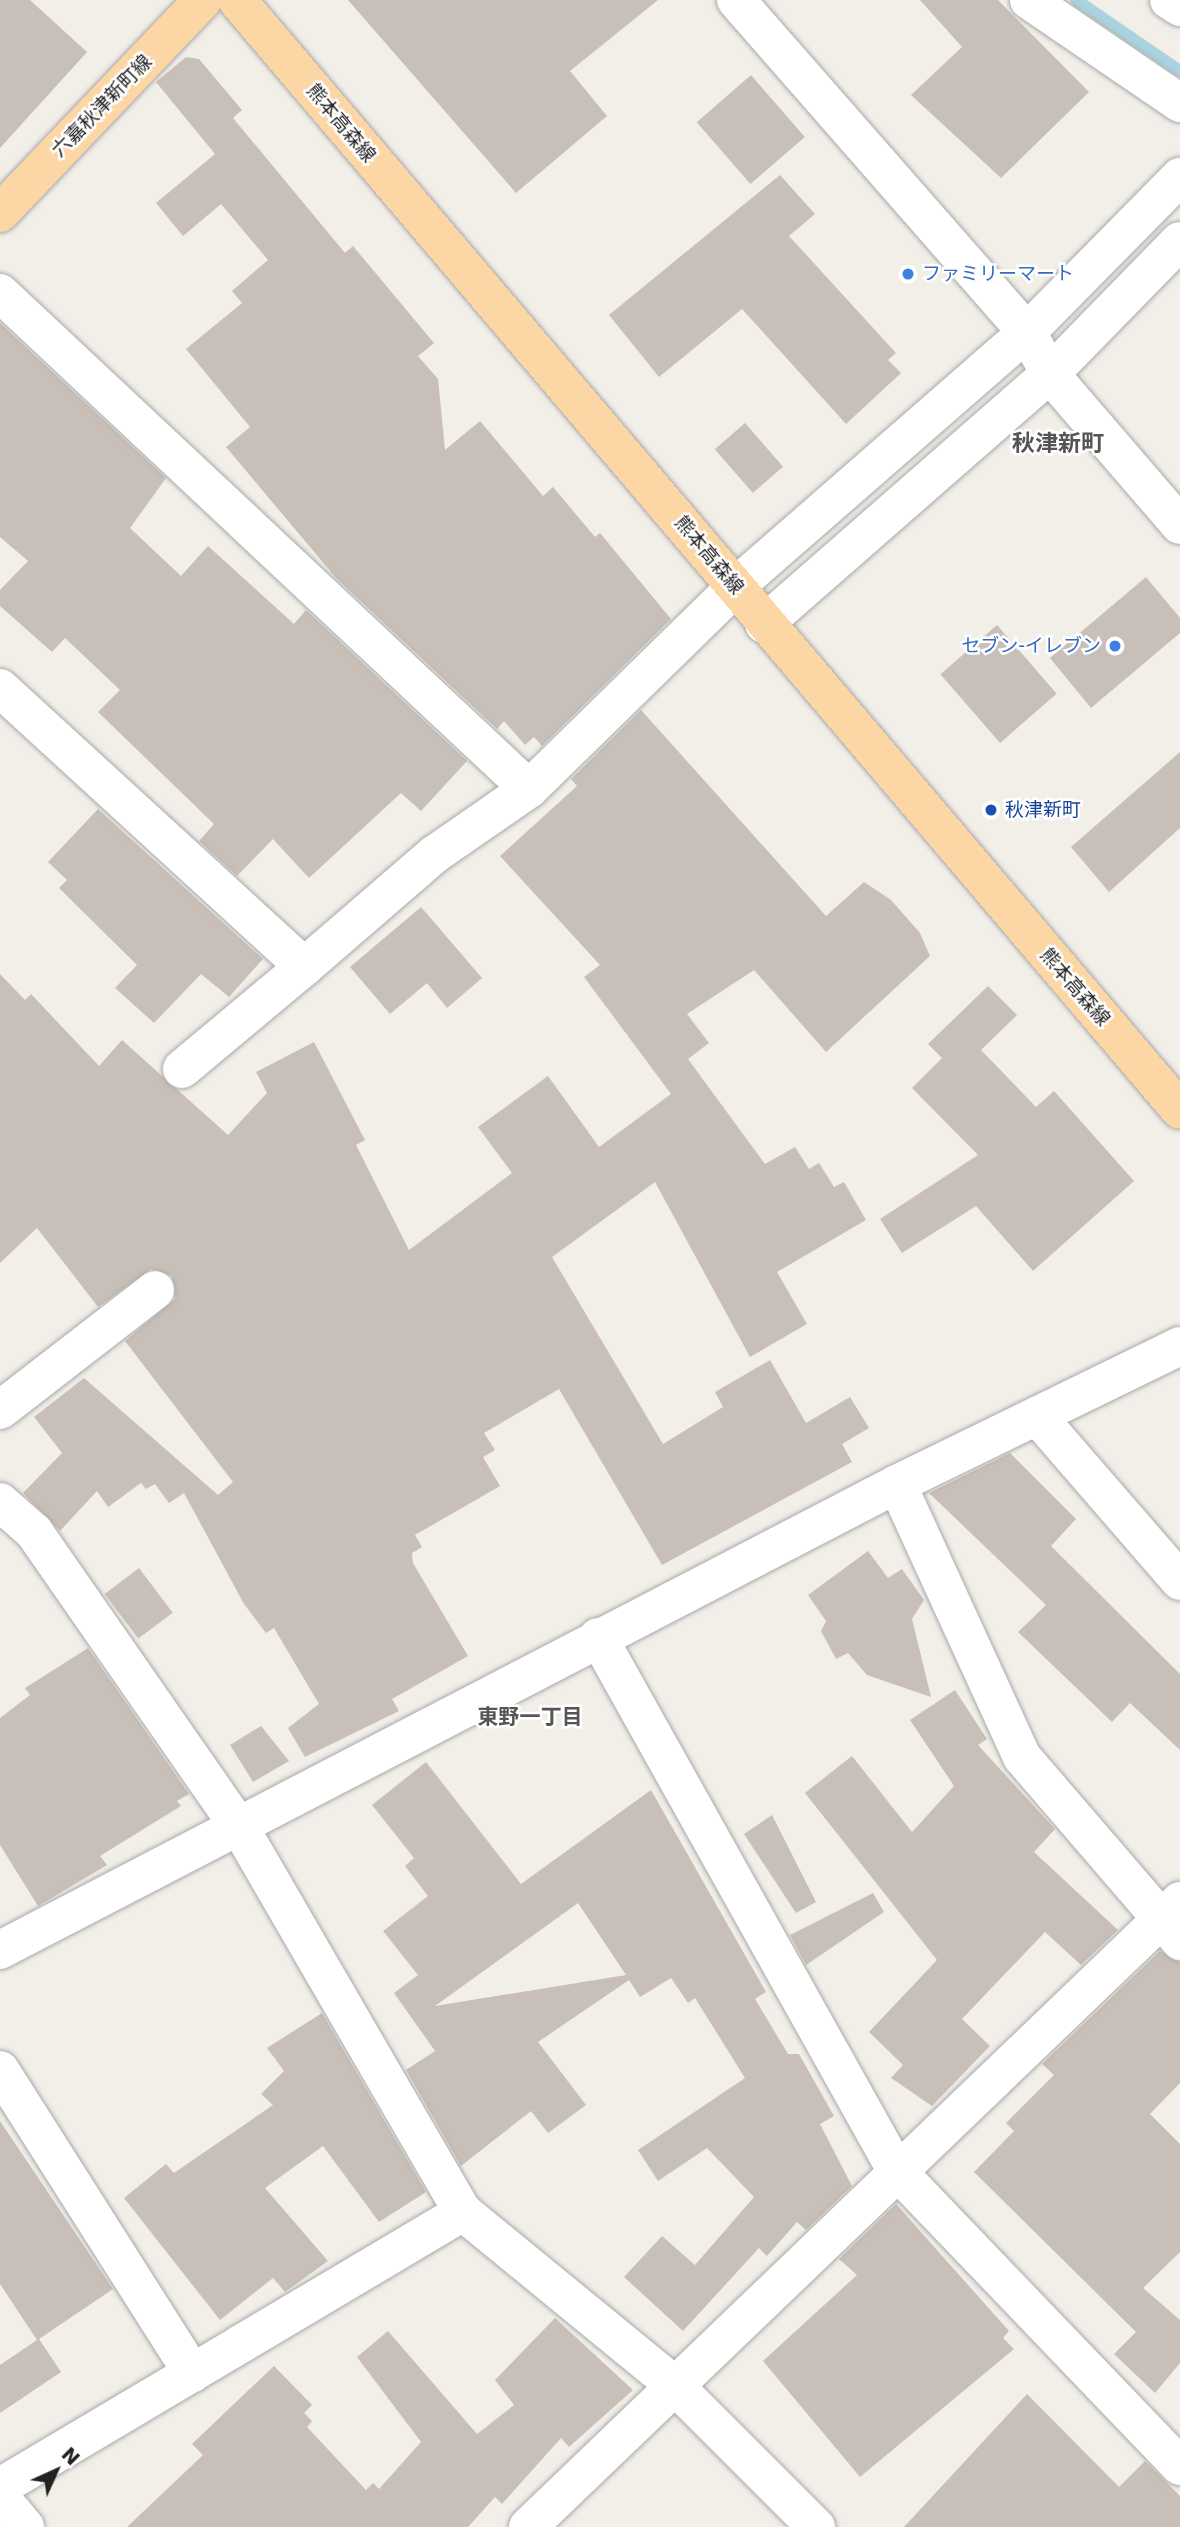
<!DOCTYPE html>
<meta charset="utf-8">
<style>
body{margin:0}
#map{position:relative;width:1180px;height:2527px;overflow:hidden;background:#f2efe9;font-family:"DejaVu Sans","Noto Sans JP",sans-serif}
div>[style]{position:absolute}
.stream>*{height:12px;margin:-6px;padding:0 6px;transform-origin:6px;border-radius:6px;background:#aad3df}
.building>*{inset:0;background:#c7bfb8;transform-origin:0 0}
.roads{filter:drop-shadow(0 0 2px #a9a9a9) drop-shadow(0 0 2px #a9a9a9)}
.minor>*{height:38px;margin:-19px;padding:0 19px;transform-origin:19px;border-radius:19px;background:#fff}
.major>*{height:38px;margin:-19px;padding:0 19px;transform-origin:19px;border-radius:19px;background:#fcd6a4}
.dots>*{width:19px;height:19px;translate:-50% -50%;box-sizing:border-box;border:4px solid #fff;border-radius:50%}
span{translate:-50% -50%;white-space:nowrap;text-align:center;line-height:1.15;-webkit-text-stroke:5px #fff;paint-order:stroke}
.street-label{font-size:19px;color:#222}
.shop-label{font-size:19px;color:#366cbe}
.left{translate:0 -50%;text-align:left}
.right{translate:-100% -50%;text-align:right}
.transit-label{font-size:19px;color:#164399}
.neighbourhood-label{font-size:21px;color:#555;font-weight:700}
.quarter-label{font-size:23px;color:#555;font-weight:700}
.north{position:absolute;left:21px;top:2436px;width:70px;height:70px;-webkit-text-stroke:5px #fff;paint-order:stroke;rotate:45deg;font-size:19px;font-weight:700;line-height:28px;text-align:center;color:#222}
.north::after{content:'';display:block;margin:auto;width:24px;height:32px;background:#222;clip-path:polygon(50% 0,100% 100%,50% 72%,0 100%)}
</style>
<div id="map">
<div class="stream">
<div style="left:1076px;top:0;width:126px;rotate:34.3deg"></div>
</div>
<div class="building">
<div style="clip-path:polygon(0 0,30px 0,87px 52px,0 148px)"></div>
<div style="clip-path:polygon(348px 0,658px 0,570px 71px,607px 116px,516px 193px)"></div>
<div style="clip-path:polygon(920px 0,998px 0,1089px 92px,1001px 178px,911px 95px,962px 47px)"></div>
<div style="clip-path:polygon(186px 57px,199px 59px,242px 110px,233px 118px,345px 253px,353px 246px,434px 343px,418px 356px,438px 379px,445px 450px,480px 421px,543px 496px,553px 487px,595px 537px,600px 533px,671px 619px,542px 746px,534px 737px,525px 745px,504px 721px,497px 729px,336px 578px,226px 447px,250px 427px,186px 349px,242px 303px,232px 291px,268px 260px,221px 204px,183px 236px,156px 203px,215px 154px,156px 82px)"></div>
<div style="left:751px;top:75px;width:82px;height:72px;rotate:49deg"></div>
<div style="clip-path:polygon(780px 175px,815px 214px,789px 236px,896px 353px,888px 360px,901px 373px,846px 424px,742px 309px,659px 377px,609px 315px)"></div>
<div style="clip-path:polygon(0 323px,166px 478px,130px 528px,181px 576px,208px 546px,294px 624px,306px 610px,467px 761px,421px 811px,401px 793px,309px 878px,273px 839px,237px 876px,199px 841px,214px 824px,98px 712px,120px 690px,65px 638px,52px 652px,0 606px,0 590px,28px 561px,0 537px)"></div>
<div style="left:745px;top:423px;width:58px;height:40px;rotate:49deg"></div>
<div style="clip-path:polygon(1146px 577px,1180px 618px,1180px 633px,1091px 708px,1050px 658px)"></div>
<div style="left:997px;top:625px;width:91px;height:75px;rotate:49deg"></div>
<div style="clip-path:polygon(641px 710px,826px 916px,864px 882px,891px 900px,920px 933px,930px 956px,826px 1052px,754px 970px,687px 1014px,709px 1043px,688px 1059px,765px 1164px,795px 1147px,809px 1169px,819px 1163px,834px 1187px,844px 1182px,866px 1220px,777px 1272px,807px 1324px,750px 1357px,655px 1182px,552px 1257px,663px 1444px,723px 1407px,715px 1392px,770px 1360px,806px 1423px,850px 1397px,869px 1428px,842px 1444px,852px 1462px,662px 1565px,559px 1389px,484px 1433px,495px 1450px,483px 1457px,500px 1486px,415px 1535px,422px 1547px,412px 1553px,413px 1563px,468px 1656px,392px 1699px,399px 1711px,305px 1757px,288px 1728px,319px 1704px,274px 1628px,266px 1633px,244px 1604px,184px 1493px,169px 1503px,155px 1484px,146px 1489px,141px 1483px,108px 1507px,97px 1491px,60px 1531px,23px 1493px,62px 1453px,34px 1417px,84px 1378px,218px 1495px,233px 1482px,125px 1341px,175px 1299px,172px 1276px,151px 1269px,98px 1307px,37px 1228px,0 1263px,0 974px,25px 1000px,31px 994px,99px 1066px,122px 1040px,228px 1135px,267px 1093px,256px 1072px,314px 1042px,365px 1140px,356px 1145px,409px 1250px,512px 1173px,478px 1127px,548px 1076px,599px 1147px,671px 1094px,584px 977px,600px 965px,500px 856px,577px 786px,571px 779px)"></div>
<div style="clip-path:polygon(1180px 752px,1180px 828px,1109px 892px,1071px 847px)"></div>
<div style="clip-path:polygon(98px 809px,263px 959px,229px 997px,201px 974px,154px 1023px,115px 988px,137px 965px,59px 888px,67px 880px,48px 862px)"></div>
<div style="clip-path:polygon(421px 907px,482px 978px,447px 1008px,427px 983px,390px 1014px,350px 967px)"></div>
<div style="clip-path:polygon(988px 986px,1017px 1015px,981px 1050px,1036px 1107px,1054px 1091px,1134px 1181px,1033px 1271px,976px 1206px,902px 1253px,880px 1219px,978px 1155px,912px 1088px,942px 1058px,928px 1044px)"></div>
<div style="clip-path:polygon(1010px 1453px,1076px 1519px,1051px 1546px,1180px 1674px,1180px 1750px,1130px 1703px,1112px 1722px,1018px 1632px,1046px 1605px,929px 1493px)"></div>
<div style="clip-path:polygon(868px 1551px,888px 1578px,902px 1569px,924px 1600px,912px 1619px,931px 1697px,867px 1675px,848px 1653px,836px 1659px,821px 1631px,826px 1621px,808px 1595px)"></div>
<div style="left:139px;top:1568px;width:56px;height:43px;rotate:53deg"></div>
<div style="clip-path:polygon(88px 1648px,189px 1794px,177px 1801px,181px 1806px,100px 1856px,107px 1865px,38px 1906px,0 1845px,0 1718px,30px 1695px,25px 1688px)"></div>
<div style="clip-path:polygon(955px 1690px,987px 1739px,978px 1745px,1055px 1829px,1034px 1852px,1118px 1930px,1081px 1965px,1045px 1932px,962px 2019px,990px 2046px,932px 2106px,891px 2078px,903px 2065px,869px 2032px,937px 1960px,805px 1793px,852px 1756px,912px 1832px,954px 1786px,910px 1720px)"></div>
<div style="clip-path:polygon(261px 1726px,289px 1761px,253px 1782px,230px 1745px)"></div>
<div style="clip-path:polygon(evenodd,426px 1762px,521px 1884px,651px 1790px,766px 1992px,755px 1999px,788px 2054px,799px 2054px,834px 2116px,820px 2124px,852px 2186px,806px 2230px,797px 2222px,767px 2256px,759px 2248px,683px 2331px,624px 2277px,662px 2236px,695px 2265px,754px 2197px,707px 2148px,658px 2181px,638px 2150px,745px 2078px,695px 1998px,688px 2003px,671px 1978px,640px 1997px,629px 1980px,538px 2042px,586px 2105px,548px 2133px,531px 2111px,461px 2166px,406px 2070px,435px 2051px,394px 1993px,418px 1975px,383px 1931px,428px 1896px,405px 1866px,414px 1858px,372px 1805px,426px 1762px,578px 1903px,626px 1975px,435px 2006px,578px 1903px)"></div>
<div style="clip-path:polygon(772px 1815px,816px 1902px,796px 1913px,744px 1834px)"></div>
<div style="clip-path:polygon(873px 1893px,884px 1912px,806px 1965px,790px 1935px)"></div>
<div style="clip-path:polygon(1160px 1951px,1180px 1962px,1180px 2083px,1150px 2114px,1180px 2144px,1180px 2252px,1143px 2288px,1180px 2320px,1180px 2363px,1155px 2393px,1114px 2354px,1136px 2332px,974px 2172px,1014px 2131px,1006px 2123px,1054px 2075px,1042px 2064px)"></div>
<div style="clip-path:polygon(322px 2013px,426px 2192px,379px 2222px,323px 2146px,265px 2188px,328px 2261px,285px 2292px,273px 2278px,220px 2320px,124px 2198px,166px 2164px,174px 2173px,273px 2105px,261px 2094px,284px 2071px,267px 2048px)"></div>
<div style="clip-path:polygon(0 2121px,113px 2289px,39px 2339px,61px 2372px,0 2413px,0 2365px,37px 2340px,0 2284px)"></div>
<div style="clip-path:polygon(896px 2204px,1009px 2331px,1003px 2338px,1014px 2349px,860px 2477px,763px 2361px,857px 2275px,839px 2259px)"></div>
<div style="clip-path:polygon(555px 2318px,633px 2390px,569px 2447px,561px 2438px,502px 2504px,495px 2497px,468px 2527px,127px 2527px,203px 2455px,192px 2444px,274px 2366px,312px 2405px,304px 2413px,312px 2421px,307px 2427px,366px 2490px,373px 2483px,379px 2489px,421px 2442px,357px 2357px,388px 2331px,477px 2434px,514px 2405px,495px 2380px)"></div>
<div style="clip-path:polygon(1027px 2394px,1119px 2487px,1145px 2461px,1180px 2496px,1180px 2527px,904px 2527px)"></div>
</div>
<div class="roads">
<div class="minor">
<div style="left:736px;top:0;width:441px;rotate:48.8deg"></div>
<div style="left:1027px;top:332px;width:48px;rotate:61.3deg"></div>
<div style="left:1050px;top:374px;width:199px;rotate:49.3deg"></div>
<div style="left:1029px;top:0;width:183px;rotate:34.3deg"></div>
<div style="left:1169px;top:0;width:13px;rotate:32deg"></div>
<div style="left:0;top:293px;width:725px;rotate:43.16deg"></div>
<div style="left:764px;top:624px;width:380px;rotate:-41.2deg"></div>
<div style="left:1050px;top:374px;width:186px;rotate:-45.7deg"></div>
<div style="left:0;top:688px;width:413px;rotate:42.5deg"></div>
<div style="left:304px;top:967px;width:173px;rotate:-40.8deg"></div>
<div style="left:435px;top:854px;width:114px;rotate:-34.7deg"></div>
<div style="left:529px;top:789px;width:290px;rotate:-44.4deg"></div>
<div style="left:736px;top:586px;width:386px;rotate:-41.1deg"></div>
<div style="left:1027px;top:332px;width:218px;rotate:-45.4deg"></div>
<div style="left:182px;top:1069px;width:159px;rotate:-39.9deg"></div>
<div style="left:0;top:1410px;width:196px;rotate:-37.7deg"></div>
<div style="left:1037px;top:1416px;width:218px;rotate:49.1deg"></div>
<div style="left:897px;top:1484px;width:300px;rotate:65.4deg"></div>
<div style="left:1022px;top:1757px;width:243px;rotate:49.3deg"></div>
<div style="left:0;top:1502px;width:45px;rotate:41.4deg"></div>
<div style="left:34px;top:1532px;width:361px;rotate:55.2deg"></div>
<div style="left:240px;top:1828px;width:444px;rotate:59.9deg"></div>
<div style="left:463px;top:2212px;width:273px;rotate:39.3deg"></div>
<div style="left:674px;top:2385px;width:201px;rotate:45deg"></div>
<div style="left:598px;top:1637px;width:611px;rotate:60.79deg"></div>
<div style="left:896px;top:2170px;width:410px;rotate:46.2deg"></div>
<div style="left:0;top:1950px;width:1011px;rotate:-27.45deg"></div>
<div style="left:897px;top:1484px;width:315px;rotate:-26deg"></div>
<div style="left:0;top:2070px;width:359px;rotate:57.6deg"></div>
<div style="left:0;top:2487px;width:539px;rotate:-30.71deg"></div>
<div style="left:0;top:2497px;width:39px;rotate:50deg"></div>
<div style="left:528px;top:2527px;width:904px;rotate:-43.83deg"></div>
</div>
<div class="major">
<div style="left:237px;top:0;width:1456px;rotate:49.65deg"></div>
<div style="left:0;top:213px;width:294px;rotate:-46.4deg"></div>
</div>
</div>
<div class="dots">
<div style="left:908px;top:274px;background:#3f7fe0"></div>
<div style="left:1115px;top:646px;background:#3f7fe0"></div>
<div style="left:991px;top:810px;background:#1a4fb4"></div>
</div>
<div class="street-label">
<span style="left:102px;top:106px;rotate:-46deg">六嘉秋津新町線</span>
<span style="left:341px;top:123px;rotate:50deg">熊本高森線</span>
<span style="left:709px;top:555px;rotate:50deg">熊本高森線</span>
<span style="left:1075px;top:987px;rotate:49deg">熊本高森線</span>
</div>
<div class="shop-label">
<span class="left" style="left:922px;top:274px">ファミリーマート</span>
<span class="right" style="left:1101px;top:646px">セブン-イレブン</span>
</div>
<div class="transit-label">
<span class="left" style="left:1005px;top:810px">秋津新町</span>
</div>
<div class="neighbourhood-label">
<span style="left:530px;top:1717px">東野一丁目</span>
</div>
<div class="quarter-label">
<span style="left:1058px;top:443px">秋津新町</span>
</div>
<div class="north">N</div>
</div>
